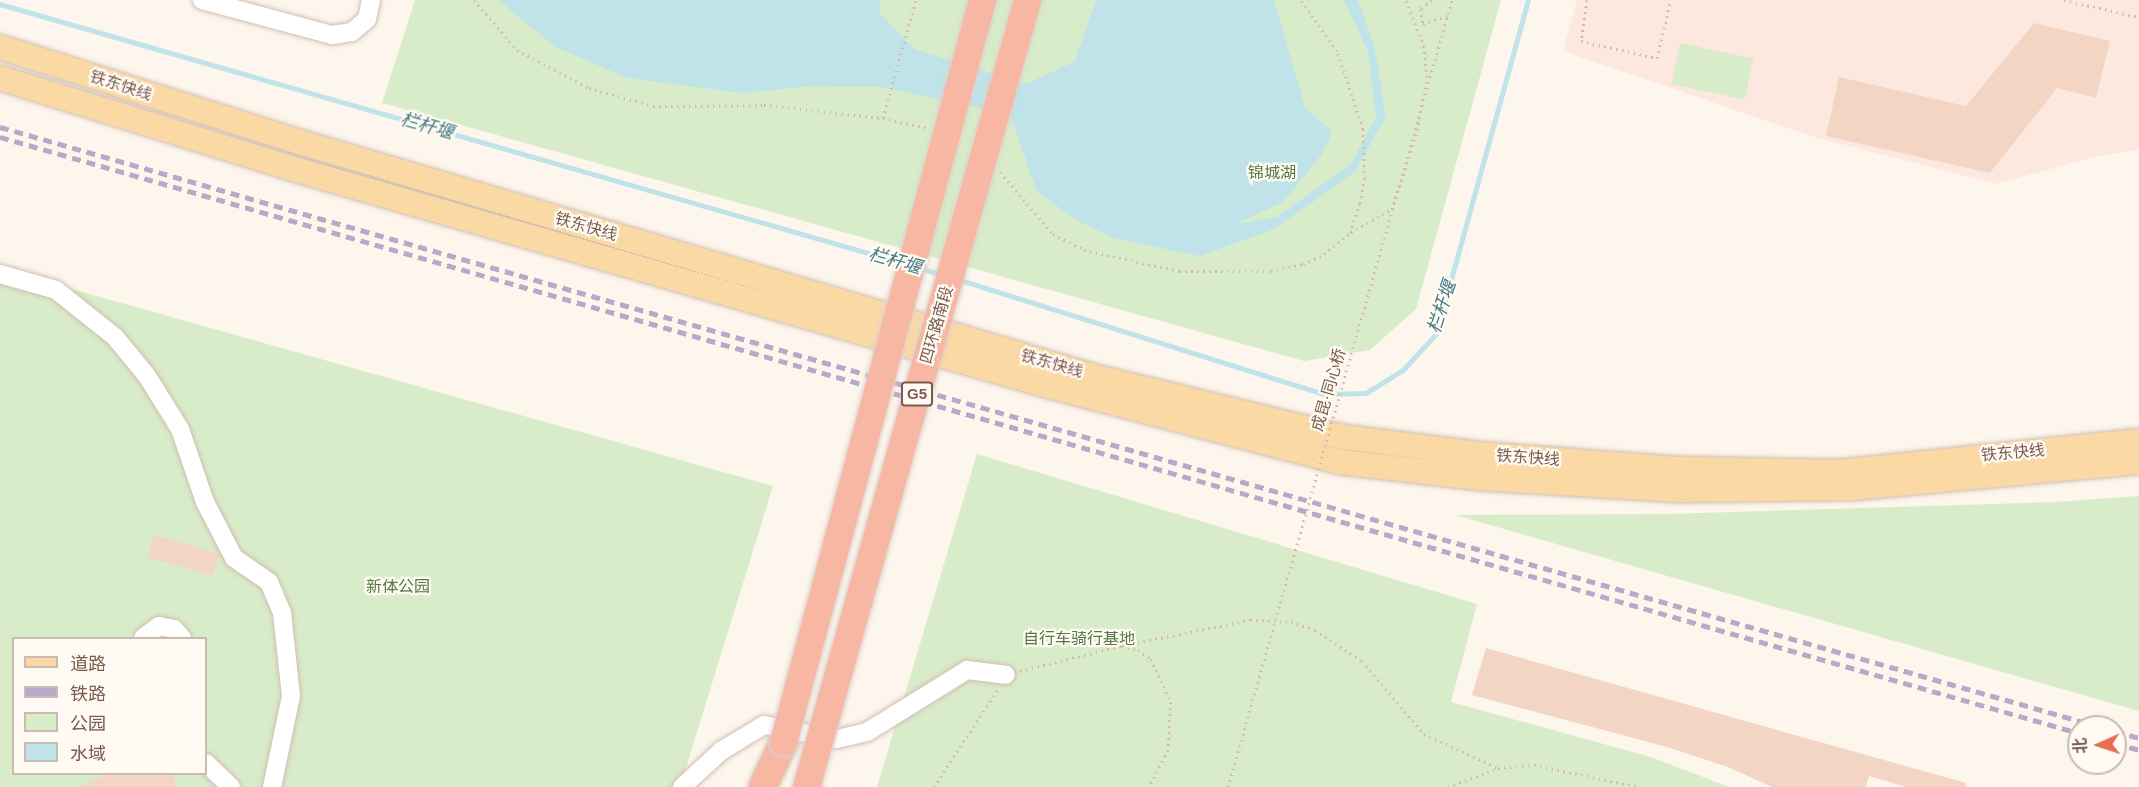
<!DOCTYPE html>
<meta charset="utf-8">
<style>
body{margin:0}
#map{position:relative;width:2139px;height:787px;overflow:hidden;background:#fdf6ec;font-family:Helvetica,"Noto Sans SC",sans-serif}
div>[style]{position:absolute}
.commercial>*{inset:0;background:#fde8e0}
.green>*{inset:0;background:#d8ecc9;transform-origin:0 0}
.water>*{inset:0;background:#bfe3e8}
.stream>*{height:4.5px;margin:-2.25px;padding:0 2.25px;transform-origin:2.25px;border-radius:2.25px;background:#bfe3e8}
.building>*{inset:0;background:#f3d5c3;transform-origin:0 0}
.path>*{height:3px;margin-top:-1.5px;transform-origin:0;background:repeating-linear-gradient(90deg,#d9b8a5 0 1.5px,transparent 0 6px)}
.roads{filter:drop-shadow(0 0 2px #d1beb0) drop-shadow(0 0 2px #d1beb0)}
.minor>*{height:18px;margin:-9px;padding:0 9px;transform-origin:9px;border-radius:9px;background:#fff}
.major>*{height:24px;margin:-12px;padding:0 12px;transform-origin:12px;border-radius:12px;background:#fbd9a5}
.highway>*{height:27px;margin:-13.5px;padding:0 13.5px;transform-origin:13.5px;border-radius:13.5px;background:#f7b7a3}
.rail>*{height:4.5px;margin-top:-2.25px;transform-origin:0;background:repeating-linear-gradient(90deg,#b9a8c9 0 9px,transparent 0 15px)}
.path-bridge>*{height:3px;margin-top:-1.5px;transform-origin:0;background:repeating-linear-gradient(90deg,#d9b8a5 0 1.5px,transparent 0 6px)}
.bridges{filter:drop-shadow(0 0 2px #dad1cd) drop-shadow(0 0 2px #dad1cd)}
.highway-bridge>*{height:27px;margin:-13.5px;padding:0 13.5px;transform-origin:13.5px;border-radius:13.5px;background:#f7b7a3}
span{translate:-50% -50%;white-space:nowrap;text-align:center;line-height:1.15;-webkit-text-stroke:4.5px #fffaf3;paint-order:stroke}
.shield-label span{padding:2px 4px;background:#fffaf3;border:2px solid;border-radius:4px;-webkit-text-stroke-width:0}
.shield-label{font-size:15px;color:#7a5c4d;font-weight:700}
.street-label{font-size:16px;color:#7a5c4d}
.park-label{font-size:16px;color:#537a41}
.water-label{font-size:18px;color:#437c86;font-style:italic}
.legend{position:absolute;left:12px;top:637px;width:195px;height:138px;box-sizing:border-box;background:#fffaf3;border:2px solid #cabbb1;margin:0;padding:8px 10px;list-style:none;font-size:18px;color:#7a5c4d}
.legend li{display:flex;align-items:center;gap:12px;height:30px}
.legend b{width:30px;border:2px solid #cabbb1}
.north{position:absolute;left:2067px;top:715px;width:60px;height:60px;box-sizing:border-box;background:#fffaf3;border:2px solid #cabbb1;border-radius:50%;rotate:267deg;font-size:16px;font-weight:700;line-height:24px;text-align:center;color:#7a5c4d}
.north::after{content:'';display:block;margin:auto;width:21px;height:27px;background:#e76f51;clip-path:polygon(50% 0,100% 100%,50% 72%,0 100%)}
</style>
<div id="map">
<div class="commercial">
<div style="clip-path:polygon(1577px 0,2139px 0,2139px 150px,2097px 156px,1996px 184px,1811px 136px,1563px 51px)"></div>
</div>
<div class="green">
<div style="clip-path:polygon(415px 0,1501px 0,1416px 309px,1370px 350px,1304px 361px,382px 103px)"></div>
<div style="left:1680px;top:43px;width:75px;height:42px;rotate:12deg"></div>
<div style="clip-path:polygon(evenodd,0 269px,773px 486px,680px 787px,0 787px,0 269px,14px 638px,206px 638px,206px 774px,14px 774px,14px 638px)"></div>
<div style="clip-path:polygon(977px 454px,1477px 604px,1451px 702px,1651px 757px,1729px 787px,877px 787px)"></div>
<div style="clip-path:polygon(2139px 496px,2139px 711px,1455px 515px,1669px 514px,2055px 502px)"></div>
</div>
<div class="water">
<div style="clip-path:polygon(498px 0,881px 0,879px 12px,914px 49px,1026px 84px,1075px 61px,1096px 0,1274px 0,1305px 107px,1332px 132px,1322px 154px,1283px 202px,1236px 224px,1277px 217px,1351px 164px,1376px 117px,1368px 52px,1344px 0,1358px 0,1375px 50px,1386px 117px,1354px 173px,1274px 229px,1200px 256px,1113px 238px,1078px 221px,1037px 192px,1010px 114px,880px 87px,813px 86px,742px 93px,627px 78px,554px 46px)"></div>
</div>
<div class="stream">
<div style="left:0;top:4px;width:939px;rotate:16deg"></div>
<div style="left:919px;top:268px;width:22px;rotate:16deg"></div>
<div style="left:957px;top:279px;width:384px;rotate:17.4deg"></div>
<div style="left:1323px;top:394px;width:43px;rotate:-1.3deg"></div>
<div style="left:1366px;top:393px;width:44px;rotate:-31.9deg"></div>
<div style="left:1403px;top:370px;width:49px;rotate:-47.5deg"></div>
<div style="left:1436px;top:334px;width:346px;rotate:-74.6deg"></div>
</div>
<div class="building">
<div style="clip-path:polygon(2034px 23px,2110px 41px,2096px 98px,2057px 88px,1990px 173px,1826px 136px,1839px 77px,1966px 106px)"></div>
<div style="left:154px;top:535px;width:68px;height:23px;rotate:16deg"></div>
<div style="clip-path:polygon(1486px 648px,1966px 783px,1966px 787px,1906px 787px,1869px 776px,1866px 787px,1772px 787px,1728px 767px,1667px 747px,1472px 695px)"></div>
<div style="clip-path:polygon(106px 774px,172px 774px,177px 787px,80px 787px)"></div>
</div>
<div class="path">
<div style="left:474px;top:0;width:66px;rotate:49.3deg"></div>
<div style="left:517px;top:50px;width:81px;rotate:27.8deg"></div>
<div style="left:589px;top:88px;width:66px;rotate:15.7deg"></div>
<div style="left:653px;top:106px;width:111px;rotate:-0.5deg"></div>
<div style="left:764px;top:105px;width:120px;rotate:6.2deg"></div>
<div style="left:883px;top:118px;width:45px;rotate:12.8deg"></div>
<div style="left:1432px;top:0;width:15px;rotate:143deg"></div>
<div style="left:1420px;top:9px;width:15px;rotate:79deg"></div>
<div style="left:1423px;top:24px;width:26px;rotate:-18deg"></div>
<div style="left:1587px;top:0;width:41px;rotate:98.3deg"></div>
<div style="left:1581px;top:41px;width:78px;rotate:12.6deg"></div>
<div style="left:1657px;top:58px;width:60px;rotate:-76.4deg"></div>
<div style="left:2064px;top:0;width:77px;rotate:12.8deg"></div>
<div style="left:883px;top:118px;width:123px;rotate:-74.4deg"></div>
<div style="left:1000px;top:172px;width:82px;rotate:49.5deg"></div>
<div style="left:1053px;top:234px;width:35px;rotate:27deg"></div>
<div style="left:1084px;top:250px;width:97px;rotate:12.5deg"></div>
<div style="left:1179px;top:271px;width:92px"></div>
<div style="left:1271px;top:271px;width:33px;rotate:-12deg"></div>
<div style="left:1303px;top:264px;width:23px;rotate:-25deg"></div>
<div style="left:1324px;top:254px;width:33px;rotate:-39deg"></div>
<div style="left:1350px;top:233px;width:32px;rotate:-72deg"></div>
<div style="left:1360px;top:203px;width:25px;rotate:-79deg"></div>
<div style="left:1365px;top:178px;width:49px;rotate:-92.3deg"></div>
<div style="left:1363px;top:129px;width:82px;rotate:-108.4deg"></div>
<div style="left:1337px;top:51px;width:62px;rotate:-125.2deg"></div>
<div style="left:1351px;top:232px;width:47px;rotate:-29.3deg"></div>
<div style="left:1392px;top:209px;width:77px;rotate:-71.8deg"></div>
<div style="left:1416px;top:136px;width:60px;rotate:-79.4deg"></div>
<div style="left:1427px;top:77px;width:30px;rotate:-96deg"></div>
<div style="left:1424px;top:47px;width:50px;rotate:-111deg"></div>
<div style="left:1122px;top:646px;width:16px;rotate:14deg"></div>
<div style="left:1138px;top:650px;width:16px;rotate:35deg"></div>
<div style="left:1151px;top:659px;width:47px;rotate:65.1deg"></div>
<div style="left:1171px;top:702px;width:48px;rotate:93.6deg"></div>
<div style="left:1168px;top:750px;width:42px;rotate:117.2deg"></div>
<div style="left:1020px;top:671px;width:103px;rotate:-14deg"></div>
<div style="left:1120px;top:646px;width:133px;rotate:-11.3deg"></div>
<div style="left:1250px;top:620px;width:41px;rotate:2.8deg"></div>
<div style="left:1291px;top:622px;width:25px;rotate:18deg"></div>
<div style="left:1315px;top:630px;width:56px;rotate:33.4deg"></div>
<div style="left:1362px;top:661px;width:96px;rotate:49.7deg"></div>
<div style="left:1424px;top:734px;width:81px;rotate:24.7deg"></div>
<div style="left:934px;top:787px;width:117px;rotate:-56.9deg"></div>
<div style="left:1448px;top:787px;width:53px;rotate:-20.8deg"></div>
<div style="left:1498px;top:768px;width:36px;rotate:-5deg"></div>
<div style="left:1534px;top:765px;width:107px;rotate:11.8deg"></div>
</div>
<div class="roads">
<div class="minor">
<div style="left:202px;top:0;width:135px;rotate:15.1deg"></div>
<div style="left:332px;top:35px;width:20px;rotate:-9deg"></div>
<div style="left:352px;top:32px;width:20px;rotate:-41deg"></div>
<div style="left:367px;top:19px;width:19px;rotate:-78deg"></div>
<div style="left:0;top:274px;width:58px;rotate:15.9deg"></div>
<div style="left:56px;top:290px;width:75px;rotate:38.5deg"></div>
<div style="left:115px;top:337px;width:50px;rotate:50.6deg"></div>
<div style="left:147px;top:376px;width:62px;rotate:58.1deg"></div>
<div style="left:180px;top:429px;width:77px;rotate:71.1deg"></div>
<div style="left:205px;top:502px;width:63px;rotate:62.6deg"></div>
<div style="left:234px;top:558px;width:42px;rotate:34.4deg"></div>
<div style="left:269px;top:582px;width:34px;rotate:67deg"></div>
<div style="left:282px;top:613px;width:83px;rotate:83.8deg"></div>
<div style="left:291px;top:696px;width:93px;rotate:101.8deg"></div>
<div style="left:143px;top:638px;width:20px;rotate:-37deg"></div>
<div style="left:159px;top:626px;width:15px;rotate:11deg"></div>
<div style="left:174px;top:629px;width:12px;rotate:48deg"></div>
<div style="left:206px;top:763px;width:35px;rotate:44deg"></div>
<div style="left:682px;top:787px;width:53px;rotate:-42.7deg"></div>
<div style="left:721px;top:751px;width:50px;rotate:-31.2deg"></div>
<div style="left:764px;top:725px;width:74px;rotate:10.9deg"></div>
<div style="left:837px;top:739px;width:31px;rotate:-13deg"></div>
<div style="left:867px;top:732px;width:118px;rotate:-31.8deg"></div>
<div style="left:967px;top:670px;width:39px;rotate:7deg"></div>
</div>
<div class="major">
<div style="left:0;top:47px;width:318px;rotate:17.6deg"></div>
<div style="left:303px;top:143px;width:827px;rotate:16.44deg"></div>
<div style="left:1096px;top:377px;width:253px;rotate:13.7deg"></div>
<div style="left:1342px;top:437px;width:137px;rotate:7.1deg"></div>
<div style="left:1478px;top:454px;width:202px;rotate:4.3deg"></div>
<div style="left:1679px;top:469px;width:159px;rotate:1.1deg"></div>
<div style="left:1838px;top:472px;width:303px;rotate:-5.9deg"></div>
<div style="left:0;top:78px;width:311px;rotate:17.2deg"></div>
<div style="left:297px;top:170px;width:782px;rotate:16.03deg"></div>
<div style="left:1049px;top:386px;width:301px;rotate:14.6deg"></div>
<div style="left:1340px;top:462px;width:141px;rotate:6.5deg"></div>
<div style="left:1480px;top:478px;width:201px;rotate:3.4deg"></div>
<div style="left:1681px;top:490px;width:170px;rotate:-0.7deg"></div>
<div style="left:1851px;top:488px;width:289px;rotate:-5.2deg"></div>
</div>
<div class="highway">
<div style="left:762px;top:787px;width:50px;rotate:-65deg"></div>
</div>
</div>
<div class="rail">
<div style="left:0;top:127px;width:2185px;rotate:15.94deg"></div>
<div style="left:0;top:137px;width:2163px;rotate:16deg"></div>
<div style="left:2115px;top:731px;width:25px;rotate:16deg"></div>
<div style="left:2115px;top:743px;width:25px;rotate:16deg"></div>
</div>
<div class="path-bridge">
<div style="left:1228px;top:787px;width:818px;rotate:-74.11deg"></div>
</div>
<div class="bridges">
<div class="highway-bridge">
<div style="left:783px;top:742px;width:768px;rotate:-74.99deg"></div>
<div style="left:806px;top:787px;width:817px;rotate:-74.31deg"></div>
</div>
</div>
<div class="shield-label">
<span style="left:917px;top:394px">G5</span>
</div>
<div class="street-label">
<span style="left:121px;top:86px;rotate:18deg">铁东快线</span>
<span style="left:586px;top:227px;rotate:16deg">铁东快线</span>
<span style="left:937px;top:325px;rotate:-74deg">四环路南段</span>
<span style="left:1052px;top:364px;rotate:16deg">铁东快线</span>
<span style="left:1329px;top:390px;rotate:-74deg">成昆·同心桥</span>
<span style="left:2013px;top:453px;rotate:-5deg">铁东快线</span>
<span style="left:1528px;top:458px;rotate:4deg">铁东快线</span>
</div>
<div class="park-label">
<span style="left:1272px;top:173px">锦城湖</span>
<span style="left:398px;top:587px">新体公园</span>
<span style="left:1079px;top:639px">自行车骑行基地</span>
</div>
<div class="water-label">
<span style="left:427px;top:126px;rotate:16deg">栏杆堰</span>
<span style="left:895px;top:261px;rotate:16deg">栏杆堰</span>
<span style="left:1442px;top:307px;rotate:-72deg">栏杆堰</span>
</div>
<ul class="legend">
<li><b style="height:8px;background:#fbd9a5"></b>道路</li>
<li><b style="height:8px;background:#b9a8c9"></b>铁路</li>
<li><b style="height:16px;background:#d8ecc9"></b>公园</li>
<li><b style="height:16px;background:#bfe3e8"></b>水域</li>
</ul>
<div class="north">北</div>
</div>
